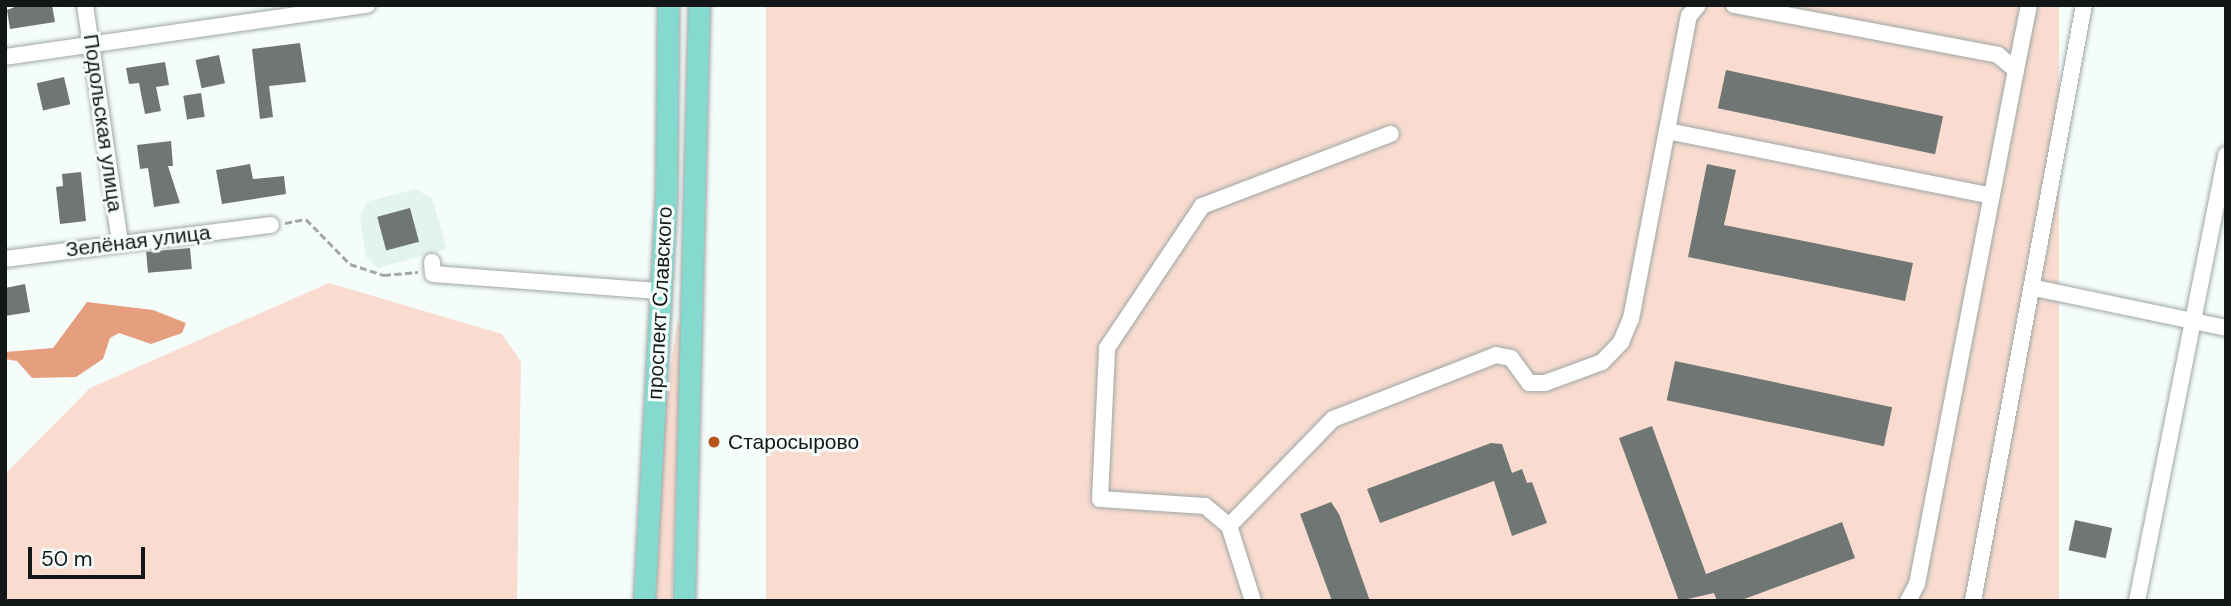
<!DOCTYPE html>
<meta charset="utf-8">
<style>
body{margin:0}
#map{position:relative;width:2231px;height:606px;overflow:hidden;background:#f5fdfb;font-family:"DM Sans",sans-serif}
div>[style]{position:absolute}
.built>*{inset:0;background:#e3f4f0}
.green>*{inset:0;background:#f9dccf;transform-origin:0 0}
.water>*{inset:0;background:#e69f7e}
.building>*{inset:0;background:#6f7674;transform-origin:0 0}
.path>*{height:2.5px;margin-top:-1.25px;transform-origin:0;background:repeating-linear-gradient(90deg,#a1a7a6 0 7px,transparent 0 10.5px)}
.roads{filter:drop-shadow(0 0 2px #9ea6a4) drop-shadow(0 0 2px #9ea6a4)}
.minor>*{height:16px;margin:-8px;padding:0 8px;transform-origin:8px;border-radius:8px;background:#fff}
.major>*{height:21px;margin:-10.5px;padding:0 10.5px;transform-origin:10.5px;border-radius:10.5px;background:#86d9cf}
.dots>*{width:19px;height:19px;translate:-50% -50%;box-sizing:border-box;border:4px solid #f5fdfb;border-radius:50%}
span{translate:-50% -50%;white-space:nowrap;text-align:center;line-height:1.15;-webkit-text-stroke:6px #f5fdfb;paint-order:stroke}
.street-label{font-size:21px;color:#141717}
.poi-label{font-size:21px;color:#141717}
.left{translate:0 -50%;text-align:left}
.frame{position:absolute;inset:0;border:7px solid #141717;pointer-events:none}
.scale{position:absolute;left:28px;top:547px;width:117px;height:32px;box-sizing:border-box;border:4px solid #141717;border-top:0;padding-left:9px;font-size:21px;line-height:24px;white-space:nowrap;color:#141717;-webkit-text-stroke:5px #f5fdfb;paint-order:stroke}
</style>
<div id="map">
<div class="built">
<div style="clip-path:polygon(415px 189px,432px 198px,447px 249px,378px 268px,366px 257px,360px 217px,366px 202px)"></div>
</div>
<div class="green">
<div style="left:766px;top:5px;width:1293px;height:596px"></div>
<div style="clip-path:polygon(329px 283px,502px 334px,521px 362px,517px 601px,5px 601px,5px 474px,90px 388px)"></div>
<div style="clip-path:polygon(677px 321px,682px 329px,672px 601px,656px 601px,662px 434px)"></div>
</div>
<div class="water">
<div style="clip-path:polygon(87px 302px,153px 310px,186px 323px,182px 333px,151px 344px,119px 333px,110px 338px,103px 359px,76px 377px,32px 378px,17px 361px,5px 359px,5px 352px,53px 348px)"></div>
</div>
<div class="building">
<div style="clip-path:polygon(20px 5px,52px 5px,55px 22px,10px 29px,7px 10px)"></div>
<div style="clip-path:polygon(300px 43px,306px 82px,269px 86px,273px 117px,260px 119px,252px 49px)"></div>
<div style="left:219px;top:55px;width:29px;height:24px;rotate:78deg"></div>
<div style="clip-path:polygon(165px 62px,169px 85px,156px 87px,161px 111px,145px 114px,139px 83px,129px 84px,126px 68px)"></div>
<div style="left:1726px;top:70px;width:222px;height:39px;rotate:12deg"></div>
<div style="left:64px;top:77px;width:28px;height:28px;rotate:77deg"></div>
<div style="left:201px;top:93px;width:24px;height:18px;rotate:81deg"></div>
<div style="clip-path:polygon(171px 141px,173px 166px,168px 166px,180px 203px,154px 207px,148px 168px,140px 169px,137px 145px)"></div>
<div style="clip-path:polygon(250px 164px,253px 179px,284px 176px,286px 194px,222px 204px,216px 170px)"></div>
<div style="clip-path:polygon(1707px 164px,1736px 170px,1724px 225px,1913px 263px,1905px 301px,1688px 257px)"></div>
<div style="clip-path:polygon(81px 172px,86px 221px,60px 224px,56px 187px,63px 186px,62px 174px)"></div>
<div style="left:410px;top:208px;width:35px;height:34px;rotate:75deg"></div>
<div style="left:190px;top:248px;width:21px;height:44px;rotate:85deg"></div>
<div style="clip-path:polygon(25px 284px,30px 312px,5px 316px,5px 288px)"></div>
<div style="left:1675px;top:361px;width:222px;height:40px;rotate:12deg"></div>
<div style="clip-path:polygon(1652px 426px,1706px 574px,1842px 522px,1855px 558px,1739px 601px,1717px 601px,1714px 593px,1679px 601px,1619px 438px)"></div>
<div style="clip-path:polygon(1491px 443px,1502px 444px,1512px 473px,1522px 469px,1527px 483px,1532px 482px,1547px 523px,1512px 536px,1494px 481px,1380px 523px,1367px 489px)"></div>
<div style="clip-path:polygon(1331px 502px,1339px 514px,1370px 601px,1332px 601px,1300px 514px)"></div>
<div style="left:2075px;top:520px;width:38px;height:31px;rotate:12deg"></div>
</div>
<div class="path">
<div style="left:285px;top:223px;width:21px;rotate:-11deg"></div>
<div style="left:306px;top:219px;width:63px;rotate:45.6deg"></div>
<div style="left:350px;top:264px;width:36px;rotate:18deg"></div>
<div style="left:384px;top:275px;width:34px;rotate:-5deg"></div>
</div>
<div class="roads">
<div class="minor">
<div style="left:85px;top:5px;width:239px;rotate:81.6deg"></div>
<div style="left:1734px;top:5px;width:269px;rotate:10.7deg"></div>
<div style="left:1998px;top:55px;width:23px;rotate:40deg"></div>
<div style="left:2016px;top:70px;width:523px;rotate:100.9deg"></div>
<div style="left:1917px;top:584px;width:19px;rotate:118deg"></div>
<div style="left:5px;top:57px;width:366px;rotate:-8.2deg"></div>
<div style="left:2016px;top:70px;width:66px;rotate:-78.7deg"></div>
<div style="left:1667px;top:131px;width:331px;rotate:11.3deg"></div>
<div style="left:5px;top:259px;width:268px;rotate:-7.3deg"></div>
<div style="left:432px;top:262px;width:12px;rotate:85deg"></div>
<div style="left:433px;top:274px;width:229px;rotate:4.3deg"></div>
<div style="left:2035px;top:288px;width:195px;rotate:11.8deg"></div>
<div style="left:1229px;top:526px;width:31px;rotate:-140deg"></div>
<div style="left:1205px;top:506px;width:105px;rotate:-176.2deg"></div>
<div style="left:1100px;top:499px;width:151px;rotate:-87.3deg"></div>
<div style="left:1107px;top:348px;width:171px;rotate:-56.2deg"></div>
<div style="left:1202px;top:206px;width:202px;rotate:-20.9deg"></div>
<div style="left:1253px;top:601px;width:79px;rotate:-107.7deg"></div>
<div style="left:1229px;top:526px;width:149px;rotate:-45.8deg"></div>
<div style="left:1333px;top:419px;width:175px;rotate:-21.4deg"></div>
<div style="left:1496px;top:355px;width:15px;rotate:11deg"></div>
<div style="left:1511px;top:358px;width:31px;rotate:54deg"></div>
<div style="left:1529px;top:383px;width:16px"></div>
<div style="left:1545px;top:383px;width:61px;rotate:-20.2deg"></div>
<div style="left:1602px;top:362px;width:28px;rotate:-46deg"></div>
<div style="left:1621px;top:342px;width:25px;rotate:-67deg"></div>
<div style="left:1631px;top:319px;width:309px;rotate:-79.2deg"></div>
<div style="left:1689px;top:16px;width:14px;rotate:-51deg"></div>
<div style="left:1973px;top:601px;width:606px;rotate:-79.45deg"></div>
<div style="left:2137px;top:601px;width:455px;rotate:-78.7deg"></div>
</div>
<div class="major">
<div style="left:644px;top:601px;width:403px;rotate:-86.9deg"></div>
<div style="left:666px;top:199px;width:194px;rotate:-89.4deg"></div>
<div style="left:684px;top:601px;width:596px;rotate:-88.56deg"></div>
</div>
</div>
<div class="dots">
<div style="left:714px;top:442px;background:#b8551e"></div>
</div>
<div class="street-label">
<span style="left:103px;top:123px;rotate:82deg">Подольская улица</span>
<span style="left:138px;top:241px;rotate:-7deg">Зелёная улица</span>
<span style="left:660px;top:303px;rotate:-87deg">проспект Славского</span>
</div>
<div class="poi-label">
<span class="left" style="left:728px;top:442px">Старосырово</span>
</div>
<div class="frame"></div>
<div class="scale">50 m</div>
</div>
